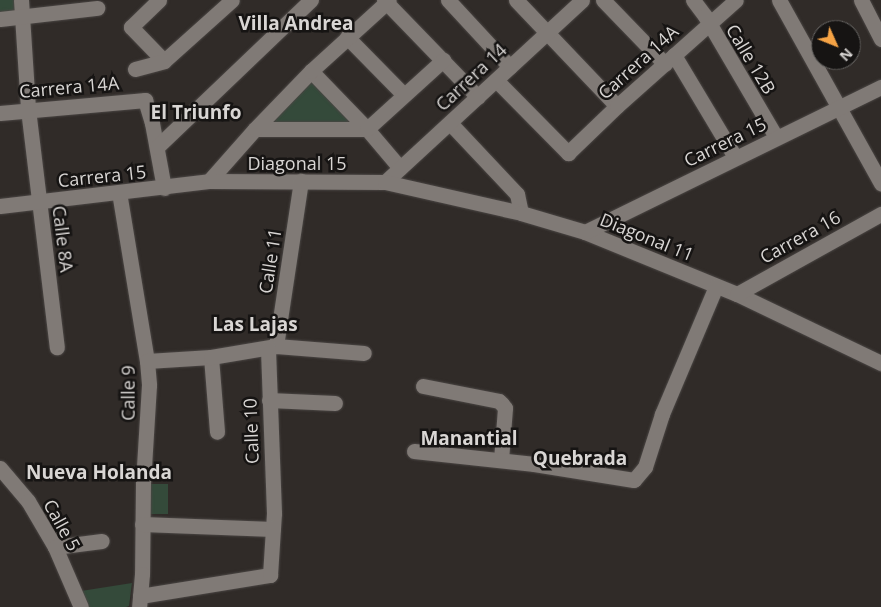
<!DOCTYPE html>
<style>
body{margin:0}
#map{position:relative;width:881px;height:607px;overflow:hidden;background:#302b28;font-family:"Open Sans",sans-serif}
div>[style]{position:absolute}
.green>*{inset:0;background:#344a3a;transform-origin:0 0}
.roads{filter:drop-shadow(0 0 1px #4a4644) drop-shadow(0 0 1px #4a4644)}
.minor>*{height:15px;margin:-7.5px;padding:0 7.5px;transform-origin:7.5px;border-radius:7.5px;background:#807a76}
span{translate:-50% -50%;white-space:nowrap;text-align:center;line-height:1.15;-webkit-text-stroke:5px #161413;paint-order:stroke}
.street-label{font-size:18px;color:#d9d6d4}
.neighbourhood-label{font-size:19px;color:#d9d6d4;font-weight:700}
.north{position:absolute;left:811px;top:20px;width:50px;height:50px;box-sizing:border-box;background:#161413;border:1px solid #646260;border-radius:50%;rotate:134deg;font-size:14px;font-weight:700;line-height:20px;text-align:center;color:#d9d6d4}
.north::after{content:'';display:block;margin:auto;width:18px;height:22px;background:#f5a345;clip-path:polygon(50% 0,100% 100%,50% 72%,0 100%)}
</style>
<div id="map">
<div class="green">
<div style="clip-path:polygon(0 0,18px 0,19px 13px,0 15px)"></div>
<div style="clip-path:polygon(312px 80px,353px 124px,268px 122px)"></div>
<div style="left:148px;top:484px;width:20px;height:30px"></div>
<div style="clip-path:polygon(132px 583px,129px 606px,126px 607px,88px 607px,81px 591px)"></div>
</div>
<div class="roads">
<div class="minor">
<div style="left:21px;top:0;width:109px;rotate:86.3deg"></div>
<div style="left:28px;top:109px;width:240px;rotate:83.1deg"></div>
<div style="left:159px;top:0;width:39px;rotate:136deg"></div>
<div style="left:131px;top:27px;width:47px;rotate:45.9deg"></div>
<div style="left:164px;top:61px;width:91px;rotate:-41.9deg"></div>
<div style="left:384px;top:0;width:135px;rotate:45.9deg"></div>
<div style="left:448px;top:0;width:91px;rotate:47.2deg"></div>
<div style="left:516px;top:0;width:146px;rotate:46.4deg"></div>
<div style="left:603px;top:0;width:89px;rotate:45.9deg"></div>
<div style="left:693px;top:0;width:20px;rotate:53deg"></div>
<div style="left:705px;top:16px;width:140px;rotate:59.6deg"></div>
<div style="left:779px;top:0;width:210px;rotate:60.9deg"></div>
<div style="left:861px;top:0;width:44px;rotate:62.9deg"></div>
<div style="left:0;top:19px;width:98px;rotate:-6.5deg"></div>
<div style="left:347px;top:37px;width:81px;rotate:45.5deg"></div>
<div style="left:674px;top:55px;width:119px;rotate:59.1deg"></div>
<div style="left:135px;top:69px;width:30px;rotate:-15deg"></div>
<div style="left:311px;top:71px;width:81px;rotate:46deg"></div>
<div style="left:367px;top:129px;width:51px;rotate:49.8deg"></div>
<div style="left:496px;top:80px;width:103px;rotate:45.4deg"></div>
<div style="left:568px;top:153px;width:68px;rotate:-43.8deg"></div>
<div style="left:617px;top:106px;width:159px;rotate:-41.7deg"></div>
<div style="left:0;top:113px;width:146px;rotate:-5.1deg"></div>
<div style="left:145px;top:100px;width:24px;rotate:73deg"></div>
<div style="left:152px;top:123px;width:66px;rotate:79.5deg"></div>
<div style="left:450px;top:123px;width:98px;rotate:46.7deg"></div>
<div style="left:517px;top:194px;width:19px;rotate:78deg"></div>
<div style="left:255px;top:129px;width:112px"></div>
<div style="left:367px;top:129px;width:103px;rotate:-42.2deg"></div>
<div style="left:157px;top:147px;width:213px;rotate:-43.7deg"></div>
<div style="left:209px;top:181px;width:69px;rotate:-48.5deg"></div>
<div style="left:255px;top:129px;width:81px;rotate:-46deg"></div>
<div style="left:311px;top:71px;width:105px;rotate:-42.3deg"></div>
<div style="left:385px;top:182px;width:268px;rotate:-42.7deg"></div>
<div style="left:119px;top:192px;width:171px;rotate:80.6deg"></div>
<div style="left:147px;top:361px;width:24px;rotate:85deg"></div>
<div style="left:149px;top:385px;width:98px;rotate:93.5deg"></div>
<div style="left:143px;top:483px;width:91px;rotate:90.6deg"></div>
<div style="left:142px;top:574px;width:33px;rotate:95deg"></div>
<div style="left:0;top:206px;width:210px;rotate:-6.8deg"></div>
<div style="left:209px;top:181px;width:176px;rotate:0.3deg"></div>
<div style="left:385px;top:182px;width:139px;rotate:12.8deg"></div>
<div style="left:521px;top:213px;width:67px;rotate:16.5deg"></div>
<div style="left:585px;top:232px;width:164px;rotate:22.2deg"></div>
<div style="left:737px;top:294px;width:160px;rotate:25.6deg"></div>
<div style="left:585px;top:232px;width:330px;rotate:-26.1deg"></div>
<div style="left:737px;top:294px;width:165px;rotate:-29.1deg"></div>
<div style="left:276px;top:346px;width:167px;rotate:-81.4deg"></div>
<div style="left:211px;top:357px;width:75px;rotate:85.4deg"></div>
<div style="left:147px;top:361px;width:64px;rotate:-3.6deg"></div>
<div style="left:211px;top:357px;width:66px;rotate:-9.6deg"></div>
<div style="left:276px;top:346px;width:88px;rotate:4.5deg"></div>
<div style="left:423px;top:386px;width:77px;rotate:11.2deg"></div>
<div style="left:499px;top:401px;width:4px;rotate:45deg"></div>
<div style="left:502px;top:404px;width:5px;rotate:53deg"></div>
<div style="left:505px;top:408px;width:52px;rotate:94.4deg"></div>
<div style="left:269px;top:400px;width:66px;rotate:2.6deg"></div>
<div style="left:414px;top:451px;width:121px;rotate:6.2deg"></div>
<div style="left:534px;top:464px;width:101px;rotate:9.1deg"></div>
<div style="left:634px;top:480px;width:17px;rotate:-50deg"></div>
<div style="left:645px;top:467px;width:56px;rotate:-72.2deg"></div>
<div style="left:662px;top:414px;width:139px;rotate:-67.1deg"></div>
<div style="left:0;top:468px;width:43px;rotate:49.7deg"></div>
<div style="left:28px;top:501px;width:53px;rotate:59.6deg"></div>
<div style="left:55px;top:547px;width:65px;rotate:66.6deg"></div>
<div style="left:142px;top:524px;width:131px;rotate:2.2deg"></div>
<div style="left:55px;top:547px;width:47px;rotate:-7.3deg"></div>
<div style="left:140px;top:596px;width:132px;rotate:-9.2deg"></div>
<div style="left:270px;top:575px;width:62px;rotate:-86.3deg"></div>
<div style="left:274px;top:513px;width:165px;rotate:-92.1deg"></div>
</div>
</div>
<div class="street-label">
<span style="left:751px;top:59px;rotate:59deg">Calle 12B</span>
<span style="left:638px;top:62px;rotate:-42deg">Carrera 14A</span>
<span style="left:471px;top:77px;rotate:-43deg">Carrera 14</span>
<span style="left:69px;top:87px;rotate:-5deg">Carrera 14A</span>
<span style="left:725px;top:142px;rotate:-26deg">Carrera 15</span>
<span style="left:297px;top:163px">Diagonal 15</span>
<span style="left:102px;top:176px;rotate:-6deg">Carrera 15</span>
<span style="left:647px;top:237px;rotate:22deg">Diagonal 11</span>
<span style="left:800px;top:237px;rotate:-29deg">Carrera 16</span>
<span style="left:63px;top:239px;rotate:83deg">Calle 8A</span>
<span style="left:270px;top:261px;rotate:-81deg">Calle 11</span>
<span style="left:128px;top:393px;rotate:-90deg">Calle 9</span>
<span style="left:251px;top:431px;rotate:-92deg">Calle 10</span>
<span style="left:62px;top:525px;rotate:61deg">Calle 5</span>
</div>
<div class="neighbourhood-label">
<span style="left:296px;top:24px">Villa Andrea</span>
<span style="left:196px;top:113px">El Triunfo</span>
<span style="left:255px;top:325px">Las Lajas</span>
<span style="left:469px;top:439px">Manantial</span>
<span style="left:580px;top:459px">Quebrada</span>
<span style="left:99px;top:473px">Nueva Holanda</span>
</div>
<div class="north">N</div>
</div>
